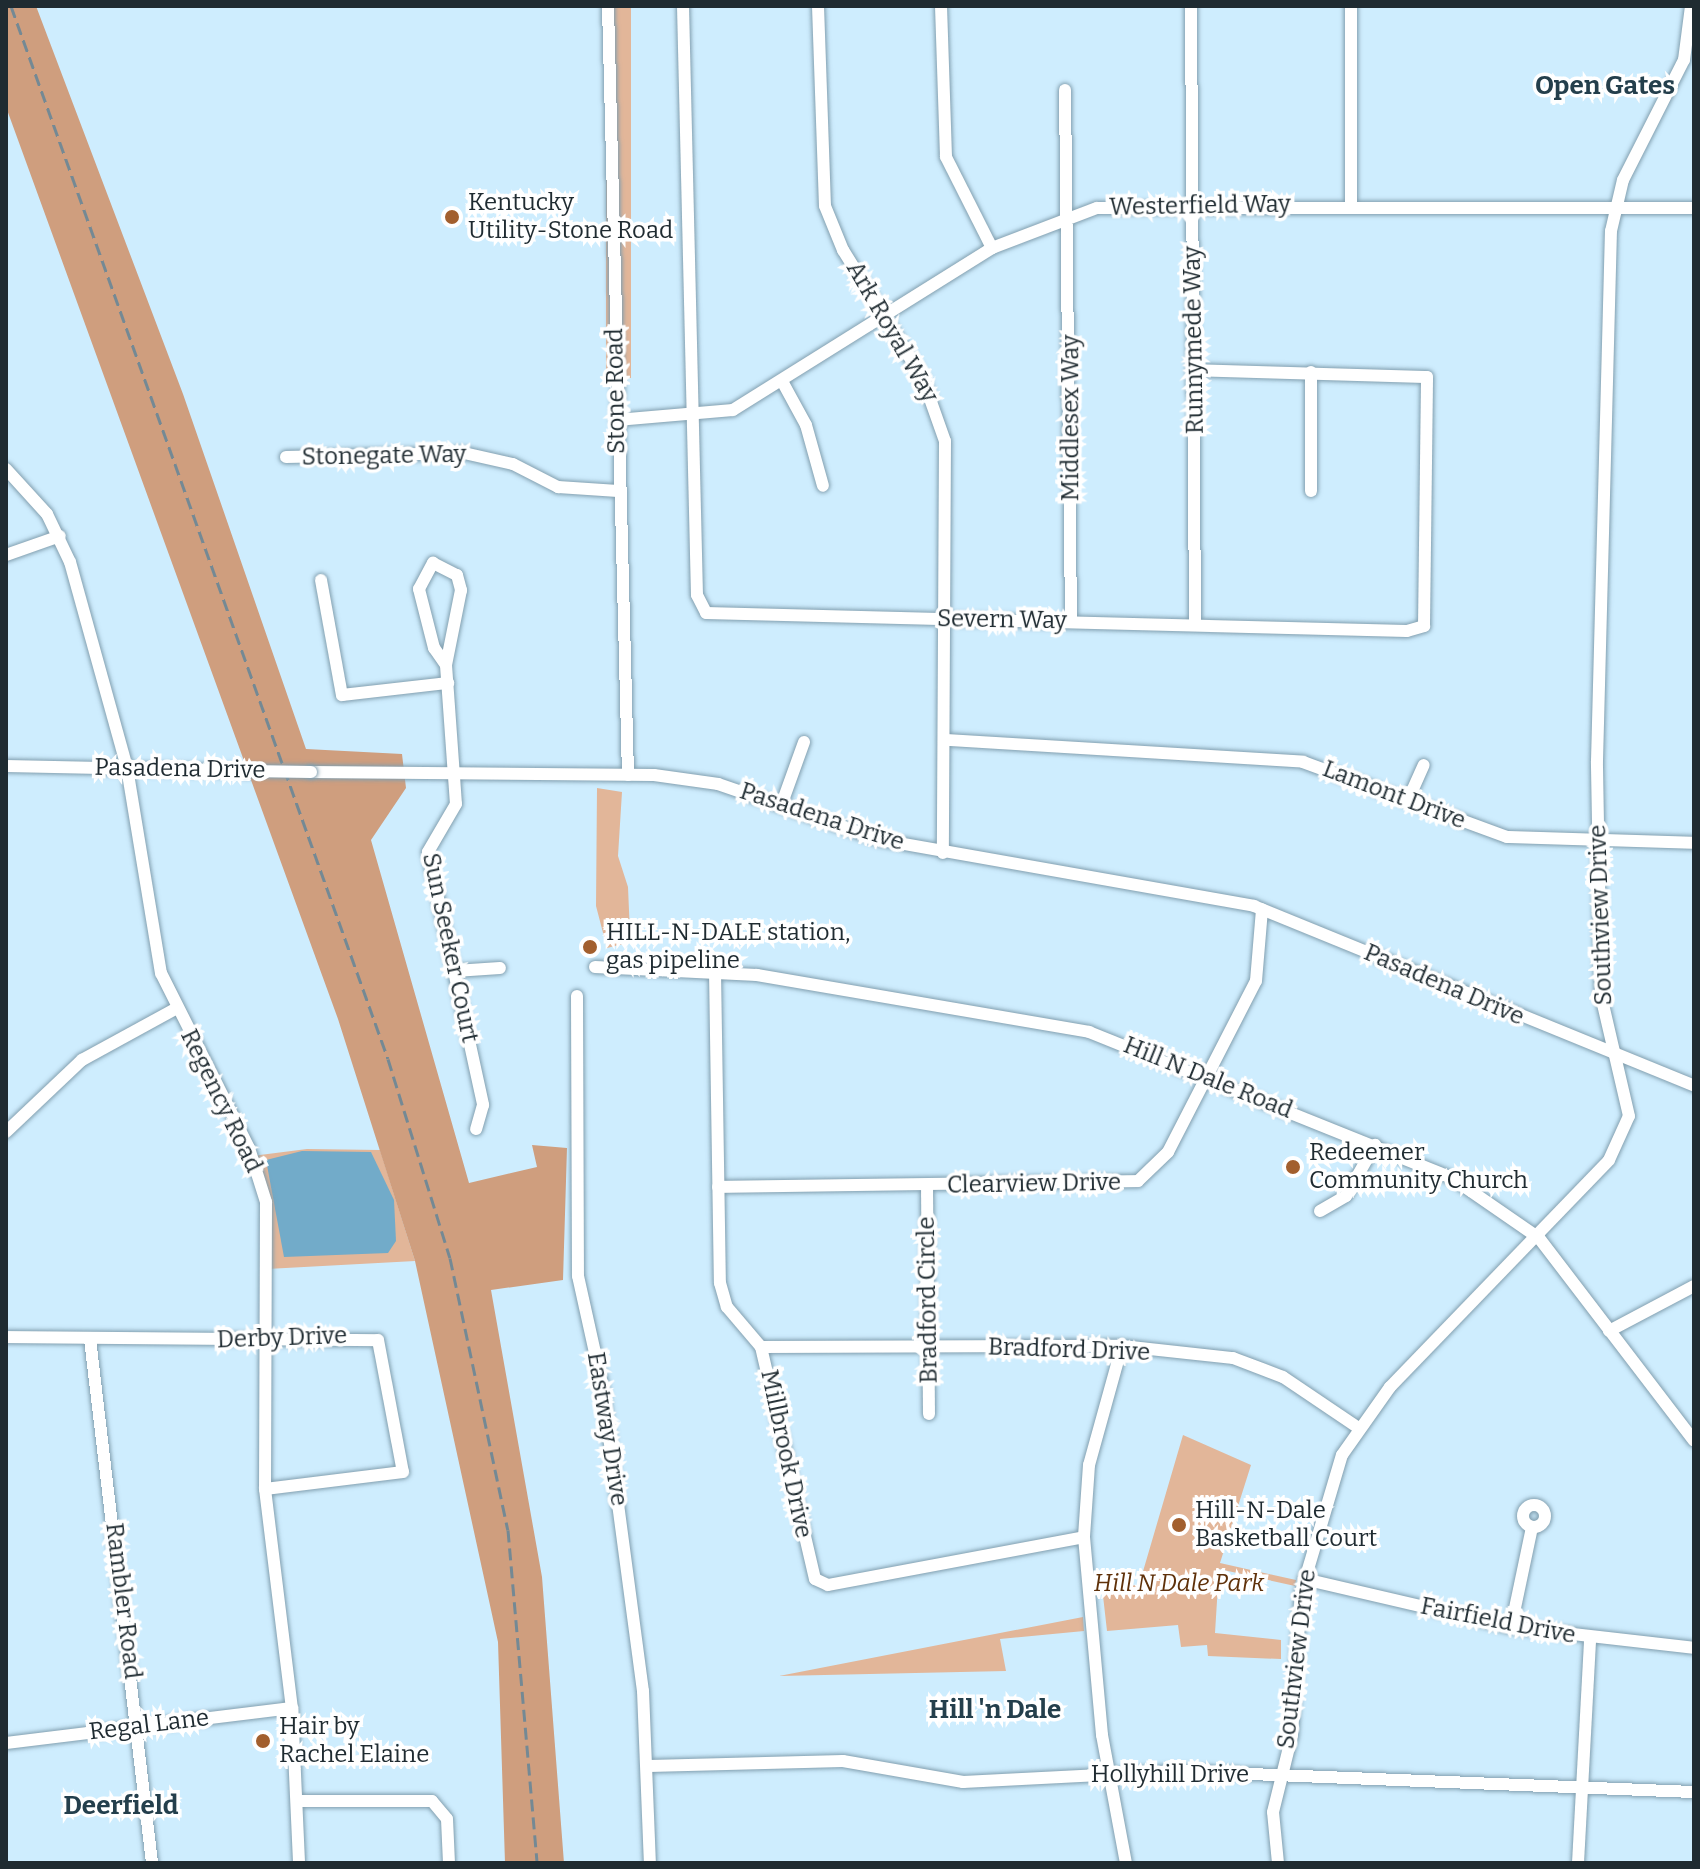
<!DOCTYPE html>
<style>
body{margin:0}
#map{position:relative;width:1700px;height:1869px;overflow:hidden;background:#ceedfe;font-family:Bitter,serif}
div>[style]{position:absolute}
.green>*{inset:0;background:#e2b699;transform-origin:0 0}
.forest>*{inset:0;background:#cf9e7e}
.water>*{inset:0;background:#72abc9}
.roads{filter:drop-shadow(0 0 2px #829faf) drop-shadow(0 0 2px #829faf)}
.minor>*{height:12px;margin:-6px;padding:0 6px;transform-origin:6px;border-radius:6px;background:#fff}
.minor>.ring{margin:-6px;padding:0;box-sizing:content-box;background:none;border:12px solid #fff;border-radius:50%}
.rail>*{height:3px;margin-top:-1.5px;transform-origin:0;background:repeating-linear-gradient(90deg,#748994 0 12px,transparent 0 18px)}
.bridges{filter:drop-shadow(0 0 2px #829faf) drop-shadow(0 0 2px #829faf)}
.minor-bridge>*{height:12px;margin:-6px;padding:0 6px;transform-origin:6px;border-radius:6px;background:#fff}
.dots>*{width:22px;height:22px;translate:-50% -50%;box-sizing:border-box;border:4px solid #fff;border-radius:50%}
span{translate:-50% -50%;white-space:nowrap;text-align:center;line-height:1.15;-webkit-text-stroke:7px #fff;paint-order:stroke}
.poi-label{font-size:24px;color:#1f2b31}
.left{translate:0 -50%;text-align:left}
.street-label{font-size:24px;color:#1f2b31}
.park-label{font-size:24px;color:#5f310a;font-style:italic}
.neighbourhood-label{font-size:26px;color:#243f4c;font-weight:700}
.frame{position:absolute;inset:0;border:8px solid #1f2b31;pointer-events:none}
</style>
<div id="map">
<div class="green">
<div style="left:606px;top:6px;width:25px;height:372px"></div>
<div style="clip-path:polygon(597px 788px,622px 792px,618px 856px,628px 887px,630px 934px,623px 944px,607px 948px,596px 906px)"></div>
<div style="clip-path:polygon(307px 1149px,380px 1150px,415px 1261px,267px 1269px,269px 1236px,253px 1156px)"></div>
<div style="clip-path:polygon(1183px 1435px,1251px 1465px,1220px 1563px,1296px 1580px,1295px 1586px,1219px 1569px,1215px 1633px,1281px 1640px,1281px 1659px,1208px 1656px,1207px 1645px,1181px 1647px,1178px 1625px,1107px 1631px,1102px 1587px,1139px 1585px)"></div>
<div style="clip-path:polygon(1083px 1617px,1084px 1631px,1000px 1639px,1006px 1671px,779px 1676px)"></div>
</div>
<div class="forest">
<div style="clip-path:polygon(6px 6px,36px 6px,183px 394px,306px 749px,402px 754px,406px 788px,371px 840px,469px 1183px,537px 1167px,532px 1145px,567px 1148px,563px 1280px,491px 1290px,542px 1577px,564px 1863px,505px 1863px,498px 1642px,415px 1261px,338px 1019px,6px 107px)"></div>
</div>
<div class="water">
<div style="clip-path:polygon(302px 1151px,371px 1152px,394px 1200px,396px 1241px,388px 1253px,284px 1257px,266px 1160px)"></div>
</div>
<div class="roads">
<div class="minor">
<div style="left:608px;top:6px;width:769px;rotate:88.51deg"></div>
<div style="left:683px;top:6px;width:589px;rotate:88.64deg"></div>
<div style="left:697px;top:595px;width:20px;rotate:63deg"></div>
<div style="left:706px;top:613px;width:701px;rotate:1.47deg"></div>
<div style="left:1407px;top:631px;width:18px;rotate:-16deg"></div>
<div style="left:1424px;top:626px;width:249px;rotate:-89.3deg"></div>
<div style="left:1427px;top:377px;width:232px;rotate:-178.3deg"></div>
<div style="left:818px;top:6px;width:200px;rotate:88deg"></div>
<div style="left:825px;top:206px;width:48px;rotate:67.8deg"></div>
<div style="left:843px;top:250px;width:152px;rotate:58.2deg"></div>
<div style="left:923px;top:379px;width:66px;rotate:70.5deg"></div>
<div style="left:945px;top:441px;width:412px;rotate:90.3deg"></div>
<div style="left:941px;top:6px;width:151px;rotate:88.1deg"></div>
<div style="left:946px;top:157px;width:102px;rotate:63.2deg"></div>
<div style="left:1191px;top:6px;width:619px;rotate:89.63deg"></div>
<div style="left:1351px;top:6px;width:199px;rotate:90deg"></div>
<div style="left:1065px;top:90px;width:531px;rotate:89.35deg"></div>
<div style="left:782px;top:381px;width:50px;rotate:61.4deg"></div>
<div style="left:806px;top:425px;width:63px;rotate:74.4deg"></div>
<div style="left:617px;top:420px;width:116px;rotate:-4.9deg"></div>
<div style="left:733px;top:410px;width:305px;rotate:-32deg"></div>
<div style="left:992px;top:248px;width:112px;rotate:-20.9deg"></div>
<div style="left:1097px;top:208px;width:597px"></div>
<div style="left:286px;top:457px;width:178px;rotate:-1.3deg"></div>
<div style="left:464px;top:453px;width:50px;rotate:12.7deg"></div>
<div style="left:513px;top:464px;width:51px;rotate:27.1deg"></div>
<div style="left:558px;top:487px;width:60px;rotate:3.8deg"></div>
<div style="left:6px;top:469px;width:61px;rotate:47.7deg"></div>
<div style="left:47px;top:514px;width:53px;rotate:64.4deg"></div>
<div style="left:70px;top:562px;width:214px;rotate:74.5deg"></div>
<div style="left:127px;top:768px;width:208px;rotate:80.6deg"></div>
<div style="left:161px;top:973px;width:196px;rotate:63.3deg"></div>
<div style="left:249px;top:1148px;width:57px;rotate:72.5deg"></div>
<div style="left:266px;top:1202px;width:287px;rotate:90.2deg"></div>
<div style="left:265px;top:1489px;width:221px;rotate:83deg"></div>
<div style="left:292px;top:1708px;width:155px;rotate:87.4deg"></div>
<div style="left:1311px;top:491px;width:119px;rotate:-90deg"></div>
<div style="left:6px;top:555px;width:57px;rotate:-19.4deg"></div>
<div style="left:321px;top:580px;width:117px;rotate:79.7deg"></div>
<div style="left:342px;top:695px;width:107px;rotate:-6.5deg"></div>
<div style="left:446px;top:665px;width:21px;rotate:-125deg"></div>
<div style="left:434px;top:648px;width:61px;rotate:-104.3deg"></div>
<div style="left:419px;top:589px;width:30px;rotate:-62deg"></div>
<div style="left:433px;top:563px;width:27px;rotate:27deg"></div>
<div style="left:457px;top:575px;width:16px;rotate:75deg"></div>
<div style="left:461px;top:590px;width:76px;rotate:101.3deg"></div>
<div style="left:446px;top:665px;width:139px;rotate:85.9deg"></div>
<div style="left:456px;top:804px;width:56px;rotate:120.3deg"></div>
<div style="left:428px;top:852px;width:259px;rotate:77.7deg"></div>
<div style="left:483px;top:1105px;width:25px;rotate:106deg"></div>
<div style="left:948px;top:740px;width:356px;rotate:3.5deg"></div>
<div style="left:1303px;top:762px;width:217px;rotate:20.2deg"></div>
<div style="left:1507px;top:837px;width:187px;rotate:1.8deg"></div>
<div style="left:6px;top:766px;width:239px;rotate:1.2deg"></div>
<div style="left:311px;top:772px;width:343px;rotate:0.5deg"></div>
<div style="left:654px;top:775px;width:65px;rotate:8deg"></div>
<div style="left:718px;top:784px;width:172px;rotate:19deg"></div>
<div style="left:881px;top:840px;width:379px;rotate:10deg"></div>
<div style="left:1254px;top:906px;width:475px;rotate:22.2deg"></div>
<div style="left:1409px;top:798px;width:36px;rotate:-66deg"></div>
<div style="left:781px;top:806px;width:68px;rotate:-70.2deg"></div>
<div style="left:595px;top:967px;width:162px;rotate:2.8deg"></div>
<div style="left:757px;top:975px;width:337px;rotate:9.7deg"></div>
<div style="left:1089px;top:1032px;width:391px;rotate:21.9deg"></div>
<div style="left:1452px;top:1178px;width:106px;rotate:34.6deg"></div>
<div style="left:1539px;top:1238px;width:255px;rotate:52.6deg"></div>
<div style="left:455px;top:971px;width:45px;rotate:-3.8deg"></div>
<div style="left:715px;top:971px;width:312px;rotate:89.1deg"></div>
<div style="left:720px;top:1283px;width:25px;rotate:74deg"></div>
<div style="left:727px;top:1307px;width:52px;rotate:49.6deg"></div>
<div style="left:761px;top:1347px;width:238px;rotate:76.9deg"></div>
<div style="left:815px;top:1579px;width:14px;rotate:25deg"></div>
<div style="left:828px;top:1585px;width:260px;rotate:-10.6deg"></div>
<div style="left:577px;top:996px;width:280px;rotate:89.8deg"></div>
<div style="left:578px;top:1276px;width:111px;rotate:77.5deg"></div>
<div style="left:602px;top:1384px;width:310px;rotate:82.4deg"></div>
<div style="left:643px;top:1691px;width:172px;rotate:87.7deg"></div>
<div style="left:6px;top:1132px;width:105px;rotate:-43.5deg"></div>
<div style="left:82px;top:1060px;width:106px;rotate:-28.7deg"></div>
<div style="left:927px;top:1186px;width:228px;rotate:89.5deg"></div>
<div style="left:718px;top:1187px;width:420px;rotate:-0.8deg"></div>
<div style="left:1138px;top:1181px;width:42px;rotate:-44deg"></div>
<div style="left:1168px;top:1152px;width:192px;rotate:-62.8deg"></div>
<div style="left:1256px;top:981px;width:72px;rotate:-85.2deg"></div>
<div style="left:1320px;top:1211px;width:30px;rotate:-30deg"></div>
<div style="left:1346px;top:1196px;width:59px;rotate:-60.4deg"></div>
<div style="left:1609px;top:1331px;width:96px;rotate:-27.9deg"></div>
<div style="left:6px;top:1337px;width:372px;rotate:0.5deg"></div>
<div style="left:378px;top:1340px;width:134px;rotate:79.3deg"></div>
<div style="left:403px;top:1472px;width:139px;rotate:173deg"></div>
<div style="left:90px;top:1339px;width:528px;rotate:83.25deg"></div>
<div style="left:1122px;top:1346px;width:123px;rotate:105.5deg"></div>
<div style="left:1089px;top:1465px;width:72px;rotate:94deg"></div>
<div style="left:1084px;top:1537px;width:199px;rotate:84.8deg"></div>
<div style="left:1102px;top:1735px;width:130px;rotate:79.4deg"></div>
<div style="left:761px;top:1347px;width:361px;rotate:-0.2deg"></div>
<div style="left:1122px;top:1346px;width:112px;rotate:6.2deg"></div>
<div style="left:1233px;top:1358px;width:53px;rotate:20.8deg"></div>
<div style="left:1283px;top:1377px;width:89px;rotate:34deg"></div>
<div class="ring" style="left:1523px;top:1505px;width:10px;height:10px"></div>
<div style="left:1304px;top:1579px;width:212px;rotate:13.1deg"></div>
<div style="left:1511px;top:1627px;width:184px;rotate:6.5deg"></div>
<div style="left:1511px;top:1627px;width:102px;rotate:-78.1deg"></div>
<div style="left:6px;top:1743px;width:288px;rotate:-7deg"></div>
<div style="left:649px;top:1766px;width:194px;rotate:-1.5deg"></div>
<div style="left:843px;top:1761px;width:122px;rotate:9.9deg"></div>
<div style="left:963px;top:1782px;width:214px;rotate:-2.9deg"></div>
<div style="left:1177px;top:1771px;width:517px;rotate:2.33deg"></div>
<div style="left:297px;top:1801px;width:135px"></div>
<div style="left:432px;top:1801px;width:23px;rotate:50deg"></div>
<div style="left:447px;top:1819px;width:44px;rotate:87.4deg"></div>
<div style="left:1278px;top:1863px;width:51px;rotate:-95.6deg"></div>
<div style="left:1273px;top:1812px;width:79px;rotate:-76.1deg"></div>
<div style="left:1292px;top:1735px;width:142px;rotate:-86.4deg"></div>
<div style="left:1301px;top:1593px;width:144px;rotate:-73.5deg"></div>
<div style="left:1342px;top:1455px;width:83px;rotate:-54.8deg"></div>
<div style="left:1390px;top:1387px;width:315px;rotate:-46deg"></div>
<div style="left:1609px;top:1160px;width:48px;rotate:-65.6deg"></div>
<div style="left:1629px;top:1116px;width:123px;rotate:-103.1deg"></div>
<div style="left:1601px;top:996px;width:235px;rotate:-91deg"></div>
<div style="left:1597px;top:761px;width:530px;rotate:-88.49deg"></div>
<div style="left:1611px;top:231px;width:52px;rotate:-76.8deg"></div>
<div style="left:1623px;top:180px;width:135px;rotate:-63.1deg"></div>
<div style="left:1684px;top:60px;width:54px;rotate:-82.6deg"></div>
<div style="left:1578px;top:1863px;width:225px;rotate:-86.9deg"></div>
</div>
</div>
<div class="rail">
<div style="left:11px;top:6px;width:1118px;rotate:70.3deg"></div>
<div style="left:388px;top:1059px;width:208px;rotate:72.7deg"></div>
<div style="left:450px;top:1258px;width:278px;rotate:78deg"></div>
<div style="left:508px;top:1530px;width:334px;rotate:85deg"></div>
</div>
<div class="bridges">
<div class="minor-bridge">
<div style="left:245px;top:771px;width:66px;rotate:0.9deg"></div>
</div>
</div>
<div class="dots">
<div style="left:452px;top:217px;background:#a25f2e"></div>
<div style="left:590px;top:947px;background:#a25f2e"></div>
<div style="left:1293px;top:1167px;background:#a25f2e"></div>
<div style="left:1179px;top:1525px;background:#a25f2e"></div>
<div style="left:263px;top:1741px;background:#a25f2e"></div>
</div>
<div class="poi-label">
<span class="left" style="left:468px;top:217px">Kentucky<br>Utility-Stone Road</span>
<span class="left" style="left:606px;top:947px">HILL-N-DALE station,<br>gas pipeline</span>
<span class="left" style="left:1309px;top:1167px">Redeemer<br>Community Church</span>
<span class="left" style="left:1195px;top:1525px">Hill-N-Dale<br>Basketball Court</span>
<span class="left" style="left:279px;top:1741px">Hair by<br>Rachel Elaine</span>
</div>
<div class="street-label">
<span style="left:1200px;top:206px;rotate:-1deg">Westerfield Way</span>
<span style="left:892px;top:332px;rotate:60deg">Ark Royal Way</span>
<span style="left:1194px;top:340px;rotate:-91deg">Runnymede Way</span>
<span style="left:616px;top:391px;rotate:-91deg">Stone Road</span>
<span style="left:1071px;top:418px;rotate:-90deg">Middlesex Way</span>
<span style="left:384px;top:456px;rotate:-1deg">Stonegate Way</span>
<span style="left:1002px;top:620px;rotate:1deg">Severn Way</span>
<span style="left:180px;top:769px;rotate:1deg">Pasadena Drive</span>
<span style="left:1394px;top:795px;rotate:21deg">Lamont Drive</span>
<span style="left:822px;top:817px;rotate:18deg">Pasadena Drive</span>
<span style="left:1601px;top:915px;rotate:-92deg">Southview Drive</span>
<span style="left:450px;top:948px;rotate:78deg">Sun Seeker Court</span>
<span style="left:1444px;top:985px;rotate:23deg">Pasadena Drive</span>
<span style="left:1208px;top:1078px;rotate:22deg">Hill N Dale Road</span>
<span style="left:221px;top:1101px;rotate:64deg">Regency Road</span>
<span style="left:1034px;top:1184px;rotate:-1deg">Clearview Drive</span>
<span style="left:928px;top:1300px;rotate:-91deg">Bradford Circle</span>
<span style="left:282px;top:1338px;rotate:-2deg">Derby Drive</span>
<span style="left:1069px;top:1350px;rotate:2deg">Bradford Drive</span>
<span style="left:607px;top:1429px;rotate:81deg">Eastway Drive</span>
<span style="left:786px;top:1454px;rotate:78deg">Millbrook Drive</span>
<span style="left:123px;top:1601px;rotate:83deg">Rambler Road</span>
<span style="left:1498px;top:1621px;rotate:11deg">Fairfield Drive</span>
<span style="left:1297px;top:1659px;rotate:-83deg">Southview Drive</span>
<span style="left:149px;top:1725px;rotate:-7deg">Regal Lane</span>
<span style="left:1170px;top:1775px">Hollyhill Drive</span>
</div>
<div class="park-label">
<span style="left:1179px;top:1584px">Hill N Dale Park</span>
</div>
<div class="neighbourhood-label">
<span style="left:1605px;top:86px">Open Gates</span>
<span style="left:995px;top:1710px">Hill 'n Dale</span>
<span style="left:121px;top:1806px">Deerfield</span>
</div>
<div class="frame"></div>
</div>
